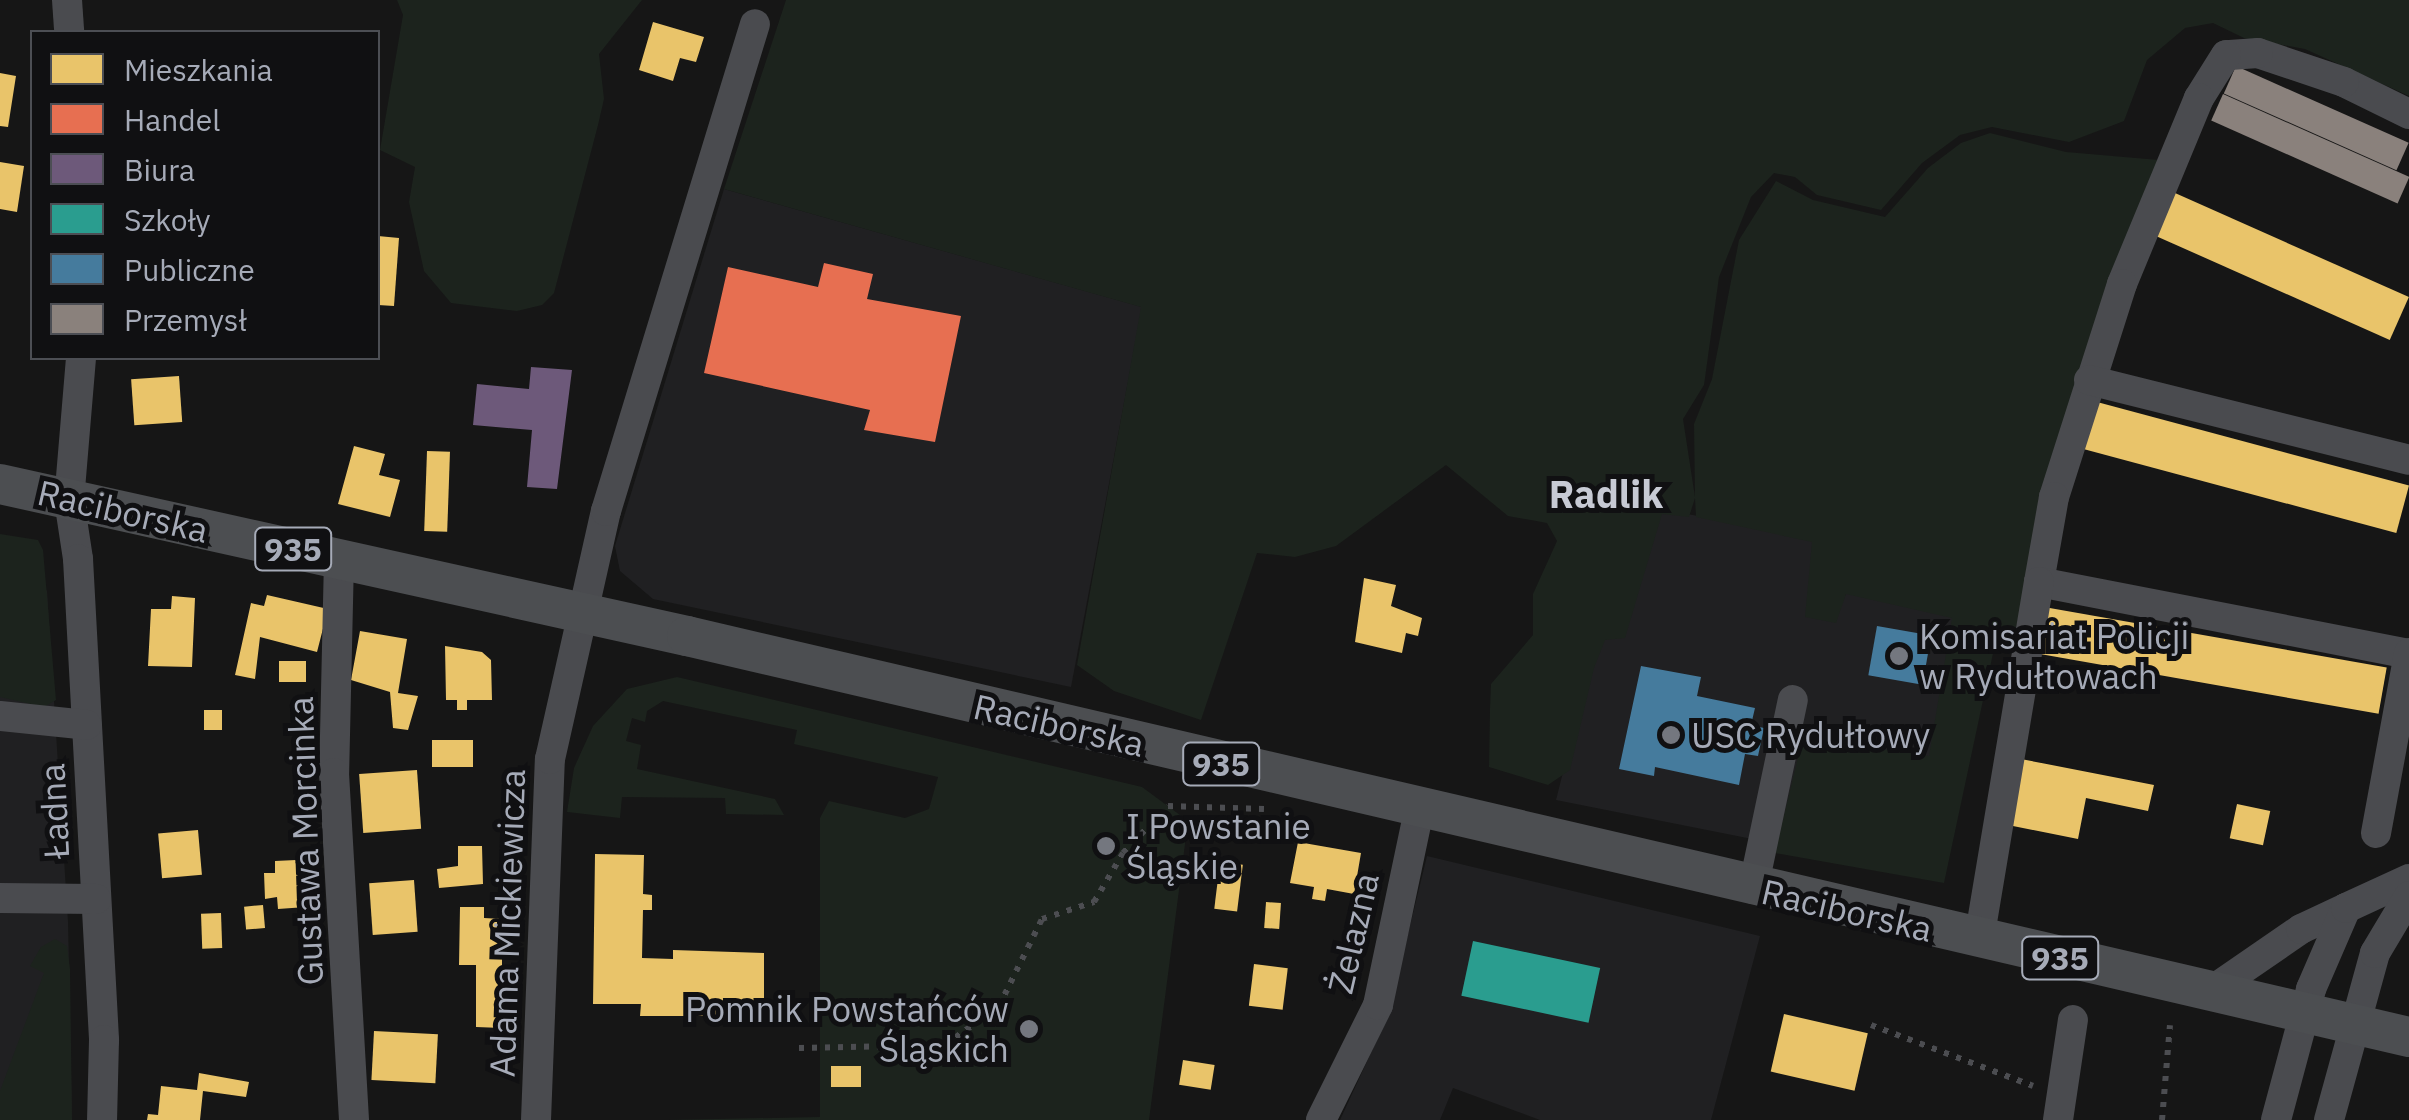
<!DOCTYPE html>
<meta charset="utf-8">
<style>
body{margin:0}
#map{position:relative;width:2409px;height:1120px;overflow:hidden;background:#161616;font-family:"IBM Plex Sans",sans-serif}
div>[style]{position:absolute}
.built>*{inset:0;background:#202022}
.green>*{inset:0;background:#1c231d}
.homes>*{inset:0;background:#e9c46a;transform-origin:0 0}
.shops>*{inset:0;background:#e76f51}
.offices>*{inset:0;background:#6d597a}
.schools>*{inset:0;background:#2a9d8f;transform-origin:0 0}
.public>*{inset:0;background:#457b9d;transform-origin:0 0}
.industry>*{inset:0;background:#8a817c;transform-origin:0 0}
.path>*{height:6px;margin-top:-3px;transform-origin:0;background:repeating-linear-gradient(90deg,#4c4d51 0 5px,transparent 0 13px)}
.minor>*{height:30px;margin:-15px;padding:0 15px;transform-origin:15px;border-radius:15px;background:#4a4b4f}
.major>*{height:40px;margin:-20px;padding:0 20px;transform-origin:20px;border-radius:20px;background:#4c4e51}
.dots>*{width:28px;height:28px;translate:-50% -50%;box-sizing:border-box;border:5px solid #101012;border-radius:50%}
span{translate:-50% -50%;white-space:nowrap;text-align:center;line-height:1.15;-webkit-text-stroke:10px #101012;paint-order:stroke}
.shield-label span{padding:2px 8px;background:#101012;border:2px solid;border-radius:8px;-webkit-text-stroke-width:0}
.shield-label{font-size:32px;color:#a6abb8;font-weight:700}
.street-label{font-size:35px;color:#a6abb8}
.poi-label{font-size:35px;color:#a6abb8}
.left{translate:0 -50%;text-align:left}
.right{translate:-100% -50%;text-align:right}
.neighbourhood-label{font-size:38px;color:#c7cad4;font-weight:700}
.legend{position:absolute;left:30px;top:30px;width:350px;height:330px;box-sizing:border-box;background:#101012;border:2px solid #4c4e54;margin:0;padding:12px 18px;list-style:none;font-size:30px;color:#a6abb8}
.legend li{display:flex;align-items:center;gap:20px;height:50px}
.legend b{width:50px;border:2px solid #4c4e54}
</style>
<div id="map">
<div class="built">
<div style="clip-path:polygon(724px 189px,1142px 307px,1071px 687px,653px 599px,620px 571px,615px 546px)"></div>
<div style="clip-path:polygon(1671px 511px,1817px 538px,1832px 615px,1852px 585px,1961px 613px,1932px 768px,1787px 846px,1556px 800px,1595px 645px,1655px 512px)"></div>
<div style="clip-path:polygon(0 542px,47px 591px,68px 922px,72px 1120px,0 1120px)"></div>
<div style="clip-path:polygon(1427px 856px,1760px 936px,1711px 1120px,1540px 1120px,1453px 1088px,1440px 1120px,1340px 1120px,1388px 1016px)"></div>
</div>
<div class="green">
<div style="clip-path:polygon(397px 0,642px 0,599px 54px,604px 99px,598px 125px,554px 293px,542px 305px,517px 311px,451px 303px,424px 271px,409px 202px,415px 167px,380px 150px,403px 15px)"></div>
<div style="clip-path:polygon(786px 0,2409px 0,2409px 96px,2305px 49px,2244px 38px,2213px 23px,2185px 28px,2147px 60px,2124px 121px,2069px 142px,1992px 127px,1960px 135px,1922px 163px,1881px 210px,1817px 195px,1795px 177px,1774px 173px,1751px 197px,1719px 277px,1704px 385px,1683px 419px,1695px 497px,1694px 424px,1712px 379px,1739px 240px,1776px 181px,1813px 200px,1885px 217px,1928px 168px,1961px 143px,1990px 133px,2066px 152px,2159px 160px,2078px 379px,2013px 639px,1998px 630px,1944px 883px,1775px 853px,1803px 737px,1929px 756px,1952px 618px,1846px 594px,1836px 623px,1805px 617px,1812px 542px,1696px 517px,1695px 498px,1689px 517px,1662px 514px,1625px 638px,1605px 640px,1594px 668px,1570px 770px,1548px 785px,1489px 767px,1490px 709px,1491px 684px,1533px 635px,1533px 594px,1557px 541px,1547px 523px,1508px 516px,1446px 465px,1336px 546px,1295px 557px,1257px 553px,1201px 720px,1114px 691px,1077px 665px,1141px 307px,724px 189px)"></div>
<div style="clip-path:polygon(0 534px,38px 540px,43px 550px,56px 700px,44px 707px,0 697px)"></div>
<div style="clip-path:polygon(677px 677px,1142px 787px,1188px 821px,1149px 1120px,667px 1120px,820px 1117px,820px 818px,829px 801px,905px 818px,929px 809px,938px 777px,794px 744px,797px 730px,663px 701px,647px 711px,645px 722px,632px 718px,626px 741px,641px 745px,637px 769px,775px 799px,784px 815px,726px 814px,725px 798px,622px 797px,620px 818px,567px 812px,574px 768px,593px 726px,627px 689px)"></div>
<div style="clip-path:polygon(55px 939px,67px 946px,70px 969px,72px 1120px,0 1120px,0 1091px,44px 973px,30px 966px,41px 947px)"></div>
</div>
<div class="homes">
<div style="clip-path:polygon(653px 22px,704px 37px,696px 62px,680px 58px,673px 81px,639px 70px)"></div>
<div style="clip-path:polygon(0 73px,16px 76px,8px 127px,0 126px)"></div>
<div style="clip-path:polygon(0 162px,24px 166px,17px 212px,0 209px)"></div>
<div style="left:2175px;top:193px;width:256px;height:47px;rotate:24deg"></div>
<div style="clip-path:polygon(378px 236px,399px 238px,394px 306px,378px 305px)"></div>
<div style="left:179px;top:376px;width:46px;height:48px;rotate:86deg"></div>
<div style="left:2097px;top:402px;width:323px;height:49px;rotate:15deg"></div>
<div style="clip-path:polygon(354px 446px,385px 454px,379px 475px,400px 480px,390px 517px,338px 504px)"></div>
<div style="left:427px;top:451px;width:23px;height:80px;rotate:2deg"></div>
<div style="clip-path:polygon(1364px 578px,1396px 585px,1391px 606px,1422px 618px,1418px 636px,1406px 633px,1402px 653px,1355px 642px)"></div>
<div style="clip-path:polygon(267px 595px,328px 609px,317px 652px,260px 637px,255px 679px,235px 675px,251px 603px,264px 606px)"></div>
<div style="clip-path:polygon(172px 596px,195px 598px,192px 667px,148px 666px,151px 609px,171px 609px)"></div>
<div style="left:2044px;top:607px;width:348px;height:47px;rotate:10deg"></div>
<div style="clip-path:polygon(360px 631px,407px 639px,398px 693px,418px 696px,408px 730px,393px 728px,390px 692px,351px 680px)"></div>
<div style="clip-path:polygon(445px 646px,482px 652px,491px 660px,492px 700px,467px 700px,467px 710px,457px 710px,457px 700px,446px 700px)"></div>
<div style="left:279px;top:661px;width:27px;height:21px"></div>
<div style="left:204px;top:710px;width:18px;height:20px"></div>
<div style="left:473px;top:740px;width:27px;height:41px;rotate:90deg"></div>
<div style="clip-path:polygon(2021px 759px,2154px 785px,2148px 811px,2086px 798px,2078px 839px,2008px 825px)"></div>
<div style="left:417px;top:770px;width:59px;height:58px;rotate:86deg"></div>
<div style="left:2237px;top:804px;width:34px;height:35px;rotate:12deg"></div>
<div style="left:198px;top:830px;width:45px;height:40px;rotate:85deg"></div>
<div style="clip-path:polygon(1298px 842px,1361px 853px,1354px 894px,1327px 889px,1325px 901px,1312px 899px,1314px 887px,1290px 883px)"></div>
<div style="clip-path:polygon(458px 846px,482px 846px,483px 884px,439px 888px,437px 869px,458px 866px)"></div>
<div style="clip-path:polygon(595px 854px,644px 855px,643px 894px,652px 895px,652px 910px,643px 910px,642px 958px,673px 959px,673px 950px,764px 953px,764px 1016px,640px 1016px,641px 1004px,593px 1004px)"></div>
<div style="clip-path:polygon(317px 859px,320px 906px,278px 909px,277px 897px,265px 899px,264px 873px,275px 873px,275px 861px)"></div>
<div style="left:1220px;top:862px;width:23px;height:47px;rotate:7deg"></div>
<div style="left:414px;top:880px;width:52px;height:45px;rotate:86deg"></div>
<div style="left:1266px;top:902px;width:15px;height:26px;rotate:4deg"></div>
<div style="left:263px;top:905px;width:23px;height:19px;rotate:85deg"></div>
<div style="clip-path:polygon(460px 907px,484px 907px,484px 918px,502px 919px,502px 1028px,476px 1027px,476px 965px,459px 965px)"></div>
<div style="left:221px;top:913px;width:35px;height:20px;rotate:88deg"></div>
<div style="left:1254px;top:964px;width:34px;height:42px;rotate:7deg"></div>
<div style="left:1784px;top:1014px;width:86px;height:59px;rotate:13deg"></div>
<div style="left:374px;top:1031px;width:64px;height:49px;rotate:3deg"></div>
<div style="left:1183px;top:1060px;width:32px;height:25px;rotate:9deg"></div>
<div style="left:831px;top:1066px;width:30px;height:21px"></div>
<div style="clip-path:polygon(199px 1073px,249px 1082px,246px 1097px,203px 1091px,200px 1120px,147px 1120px,148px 1114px,158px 1115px,161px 1086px,197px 1090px)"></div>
</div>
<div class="shops">
<div style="clip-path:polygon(824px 263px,873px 274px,867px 299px,961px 316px,935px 442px,864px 430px,870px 410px,704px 373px,728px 267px,818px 287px)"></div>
</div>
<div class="offices">
<div style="clip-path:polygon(531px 367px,572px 370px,557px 489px,527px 487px,532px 430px,473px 425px,477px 384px,529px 389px)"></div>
</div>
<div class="schools">
<div style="left:1473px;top:941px;width:130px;height:56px;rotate:12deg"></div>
</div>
<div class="public">
<div style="left:1877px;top:626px;width:55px;height:50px;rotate:10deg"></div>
<div style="clip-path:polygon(1641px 666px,1701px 677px,1697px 696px,1755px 708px,1751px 725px,1764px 728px,1758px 756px,1745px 754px,1739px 785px,1655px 767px,1654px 776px,1619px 769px)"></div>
</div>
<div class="industry">
<div style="left:2236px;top:66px;width:189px;height:30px;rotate:24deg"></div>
<div style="left:2223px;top:94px;width:204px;height:29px;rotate:24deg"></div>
</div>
<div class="path">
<div style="left:1871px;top:1025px;width:173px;rotate:20.6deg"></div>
<div style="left:799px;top:1048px;width:146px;rotate:-1.2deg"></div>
<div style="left:945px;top:1045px;width:67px;rotate:-35.8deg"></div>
<div style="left:999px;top:1006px;width:97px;rotate:-63.7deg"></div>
<div style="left:1042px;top:919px;width:55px;rotate:-18.1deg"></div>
<div style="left:1094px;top:902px;width:57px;rotate:-59.4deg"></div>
<div style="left:1123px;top:853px;width:65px;rotate:-46.2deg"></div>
<div style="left:1168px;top:806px;width:96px;rotate:1.8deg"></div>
<div style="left:2162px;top:1120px;width:95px;rotate:-85.2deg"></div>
</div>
<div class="minor">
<div style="left:67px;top:0;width:32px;rotate:86deg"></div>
<div style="left:2409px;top:114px;width:72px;rotate:-153.8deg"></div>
<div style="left:2344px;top:82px;width:91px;rotate:-161.4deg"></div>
<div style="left:2258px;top:53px;width:32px;rotate:176deg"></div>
<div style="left:2226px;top:55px;width:51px;rotate:122.1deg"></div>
<div style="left:2199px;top:98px;width:201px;rotate:112.5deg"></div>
<div style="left:2122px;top:284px;width:224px;rotate:107.7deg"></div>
<div style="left:2054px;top:497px;width:86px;rotate:100deg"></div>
<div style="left:2039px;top:582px;width:377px;rotate:11deg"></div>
<div style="left:81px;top:358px;width:143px;rotate:94.8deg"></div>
<div style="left:69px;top:500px;width:60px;rotate:81.3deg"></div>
<div style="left:78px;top:559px;width:482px;rotate:86.9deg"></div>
<div style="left:104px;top:1040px;width:80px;rotate:91.4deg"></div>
<div style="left:2089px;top:380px;width:330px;rotate:14deg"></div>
<div style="left:339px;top:559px;width:214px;rotate:91.3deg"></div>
<div style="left:334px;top:773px;width:348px;rotate:86.7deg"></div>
<div style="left:0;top:716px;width:87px;rotate:5.9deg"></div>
<div style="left:2376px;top:833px;width:183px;rotate:-79.6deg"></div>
<div style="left:1753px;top:889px;width:193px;rotate:-78.1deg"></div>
<div style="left:0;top:898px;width:96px;rotate:0.6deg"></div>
<div style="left:1979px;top:940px;width:363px;rotate:-80.5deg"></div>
<div style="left:2208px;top:993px;width:113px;rotate:-34.5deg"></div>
<div style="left:2301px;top:929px;width:50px;rotate:-25deg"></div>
<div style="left:536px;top:1120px;width:361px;rotate:-87.8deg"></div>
<div style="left:550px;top:759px;width:254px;rotate:-77.3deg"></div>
<div style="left:606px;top:511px;width:509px;rotate:-72.99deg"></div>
<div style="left:1321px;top:1120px;width:128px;rotate:-63.6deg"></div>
<div style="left:1378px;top:1005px;width:198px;rotate:-78.1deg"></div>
<div style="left:2058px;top:1120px;width:101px;rotate:-81.5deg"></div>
<div style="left:2276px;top:1120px;width:136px;rotate:-75deg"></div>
<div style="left:2311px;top:989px;width:88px;rotate:-66.6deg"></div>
<div style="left:2346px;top:908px;width:69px;rotate:-24.7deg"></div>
<div style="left:2329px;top:1120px;width:173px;rotate:-74.6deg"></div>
<div style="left:2375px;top:953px;width:66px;rotate:-59.2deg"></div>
</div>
<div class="major">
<div style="left:0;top:484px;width:704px;rotate:12.48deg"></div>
<div style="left:687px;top:636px;width:1768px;rotate:13.11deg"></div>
</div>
<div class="dots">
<div style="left:1899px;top:656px;background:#74777f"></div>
<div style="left:1671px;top:735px;background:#74777f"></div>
<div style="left:1106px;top:846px;background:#74777f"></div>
<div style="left:1029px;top:1029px;background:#74777f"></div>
</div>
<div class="shield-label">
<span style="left:293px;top:549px">935</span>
<span style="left:1221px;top:764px">935</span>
<span style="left:2060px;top:958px">935</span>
</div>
<div class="street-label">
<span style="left:123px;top:511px;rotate:13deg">Raciborska</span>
<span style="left:1059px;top:725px;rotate:13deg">Raciborska</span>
<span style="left:54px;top:811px;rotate:-93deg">Ładna</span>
<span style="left:305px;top:841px;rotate:-92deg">Gustawa Morcinka</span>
<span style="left:1847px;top:910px;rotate:13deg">Raciborska</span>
<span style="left:507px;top:923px;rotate:-88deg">Adama Mickiewicza</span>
<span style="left:1353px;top:933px;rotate:-77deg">Żelazna</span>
</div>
<div class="poi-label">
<span class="left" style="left:1919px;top:656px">Komisariat Policji<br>w Rydułtowach</span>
<span class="left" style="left:1691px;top:735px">USC Rydułtowy</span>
<span class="left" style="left:1126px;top:846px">I Powstanie<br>Śląskie</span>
<span class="right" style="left:1009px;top:1029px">Pomnik Powstańców<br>Śląskich</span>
</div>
<div class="neighbourhood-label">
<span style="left:1606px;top:494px">Radlik</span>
</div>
<ul class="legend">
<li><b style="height:28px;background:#e9c46a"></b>Mieszkania</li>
<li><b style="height:28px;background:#e76f51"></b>Handel</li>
<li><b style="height:28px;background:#6d597a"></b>Biura</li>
<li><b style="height:28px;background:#2a9d8f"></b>Szkoły</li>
<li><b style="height:28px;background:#457b9d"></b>Publiczne</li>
<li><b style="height:28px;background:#8a817c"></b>Przemysł</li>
</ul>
</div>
